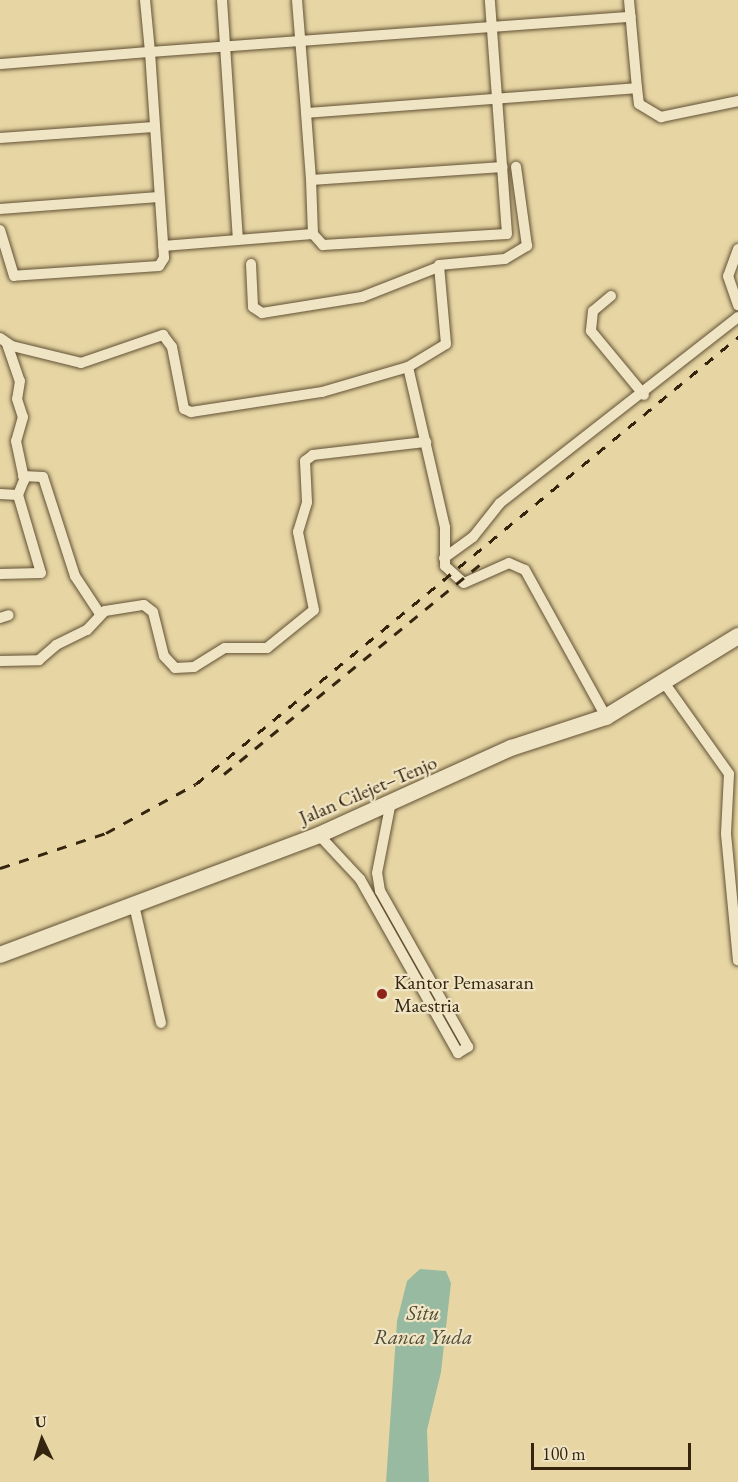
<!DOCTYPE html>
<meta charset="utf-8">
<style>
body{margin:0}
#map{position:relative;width:738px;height:1482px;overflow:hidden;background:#e7d6a4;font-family:"EB Garamond",serif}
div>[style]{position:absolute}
.water>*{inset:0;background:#98baa0}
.roads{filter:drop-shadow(0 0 2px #625134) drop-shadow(0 0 2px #625134)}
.street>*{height:10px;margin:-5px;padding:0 5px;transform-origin:5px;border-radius:5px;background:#efe4c4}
.secondary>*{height:16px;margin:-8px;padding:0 8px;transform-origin:8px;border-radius:8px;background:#efe4c4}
.rail>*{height:3px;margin-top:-1.5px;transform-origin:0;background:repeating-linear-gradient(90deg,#35250f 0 10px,transparent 0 20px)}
.dots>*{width:16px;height:16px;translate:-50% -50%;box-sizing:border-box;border:3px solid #efe4c4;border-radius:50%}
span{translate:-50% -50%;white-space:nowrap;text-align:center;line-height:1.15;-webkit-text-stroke:4.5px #efe4c4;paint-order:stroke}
.street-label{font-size:20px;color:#35250f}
.poi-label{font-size:20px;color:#35250f}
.left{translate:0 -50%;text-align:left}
.water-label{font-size:21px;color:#4e4a33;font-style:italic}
.north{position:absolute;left:12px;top:1410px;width:60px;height:60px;-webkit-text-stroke:4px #efe4c4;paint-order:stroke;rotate:356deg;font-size:16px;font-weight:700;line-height:24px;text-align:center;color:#35250f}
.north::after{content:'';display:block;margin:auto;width:21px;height:27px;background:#35250f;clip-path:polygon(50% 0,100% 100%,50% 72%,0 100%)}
.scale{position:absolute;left:531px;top:1443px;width:160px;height:27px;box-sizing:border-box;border:3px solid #35250f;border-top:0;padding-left:8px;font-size:18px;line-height:21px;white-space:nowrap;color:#35250f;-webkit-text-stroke:4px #efe4c4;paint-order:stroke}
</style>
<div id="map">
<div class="water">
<div style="clip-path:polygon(420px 1269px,446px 1271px,451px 1283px,441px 1372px,427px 1430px,429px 1482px,386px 1482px,397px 1321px,407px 1281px)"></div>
</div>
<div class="roads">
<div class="street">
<div style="left:145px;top:0;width:52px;rotate:84.5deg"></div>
<div style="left:150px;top:52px;width:482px;rotate:-4.2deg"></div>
<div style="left:222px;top:0;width:240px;rotate:86.2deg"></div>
<div style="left:297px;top:0;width:113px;rotate:85.4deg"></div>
<div style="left:306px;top:113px;width:332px;rotate:-4.3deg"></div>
<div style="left:637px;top:88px;width:88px;rotate:-95.2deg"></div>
<div style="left:0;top:64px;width:150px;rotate:-4.6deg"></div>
<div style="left:150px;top:52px;width:206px;rotate:86.1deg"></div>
<div style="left:164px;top:258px;width:9px;rotate:122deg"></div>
<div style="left:159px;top:266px;width:145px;rotate:176.1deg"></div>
<div style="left:14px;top:276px;width:48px;rotate:-106.9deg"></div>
<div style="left:637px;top:88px;width:16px;rotate:83deg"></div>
<div style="left:639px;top:104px;width:26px;rotate:31deg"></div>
<div style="left:661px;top:117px;width:79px;rotate:-11.7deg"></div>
<div style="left:306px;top:113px;width:67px;rotate:85.7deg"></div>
<div style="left:311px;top:180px;width:192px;rotate:-3.9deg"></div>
<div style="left:0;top:138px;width:154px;rotate:-4.1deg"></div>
<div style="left:0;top:209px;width:159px;rotate:-4.3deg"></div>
<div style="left:313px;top:234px;width:15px;rotate:48deg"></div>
<div style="left:323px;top:245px;width:184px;rotate:-3.4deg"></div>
<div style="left:507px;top:234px;width:235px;rotate:-94.2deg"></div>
<div style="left:163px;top:246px;width:150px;rotate:-4.6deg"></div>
<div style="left:313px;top:234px;width:54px;rotate:-92.1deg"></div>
<div style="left:738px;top:249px;width:29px;rotate:110deg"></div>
<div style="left:728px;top:276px;width:31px;rotate:71deg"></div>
<div style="left:251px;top:264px;width:43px;rotate:87.3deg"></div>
<div style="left:253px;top:307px;width:11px;rotate:34deg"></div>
<div style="left:262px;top:313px;width:101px;rotate:-9.1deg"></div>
<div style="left:362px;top:297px;width:79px;rotate:-21.4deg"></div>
<div style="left:611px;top:296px;width:23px;rotate:140deg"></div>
<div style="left:593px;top:311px;width:20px;rotate:96deg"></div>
<div style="left:591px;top:331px;width:83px;rotate:50.4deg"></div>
<div style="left:0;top:338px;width:14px;rotate:34deg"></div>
<div style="left:12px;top:346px;width:71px;rotate:13.8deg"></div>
<div style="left:81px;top:363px;width:87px;rotate:-18.9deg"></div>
<div style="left:163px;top:335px;width:15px;rotate:53deg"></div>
<div style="left:172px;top:347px;width:63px;rotate:79deg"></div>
<div style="left:184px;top:409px;width:8px;rotate:23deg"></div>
<div style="left:191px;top:412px;width:133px;rotate:-8.7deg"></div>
<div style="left:322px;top:392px;width:90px;rotate:-16.2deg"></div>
<div style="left:408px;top:367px;width:44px;rotate:-31.2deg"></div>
<div style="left:446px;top:344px;width:79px;rotate:-95.1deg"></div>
<div style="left:439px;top:265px;width:66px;rotate:-5.2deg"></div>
<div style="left:505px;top:259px;width:26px;rotate:-31deg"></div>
<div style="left:527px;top:246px;width:80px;rotate:-97.9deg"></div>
<div style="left:7px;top:344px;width:39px;rotate:71deg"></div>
<div style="left:20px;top:381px;width:18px;rotate:99deg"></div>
<div style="left:17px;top:399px;width:19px;rotate:72deg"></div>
<div style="left:23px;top:417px;width:25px;rotate:106deg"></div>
<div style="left:16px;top:441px;width:40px;rotate:78deg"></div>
<div style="left:24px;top:480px;width:16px;rotate:112deg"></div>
<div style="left:408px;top:367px;width:164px;rotate:77deg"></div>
<div style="left:445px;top:527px;width:39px;rotate:90deg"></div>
<div style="left:445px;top:566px;width:25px;rotate:42deg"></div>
<div style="left:464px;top:583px;width:49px;rotate:-24deg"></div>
<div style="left:509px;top:563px;width:17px;rotate:24deg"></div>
<div style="left:525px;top:570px;width:168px;rotate:61.1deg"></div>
<div style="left:23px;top:476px;width:20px;rotate:3deg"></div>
<div style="left:43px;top:477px;width:104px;rotate:72.1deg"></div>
<div style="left:75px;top:576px;width:45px;rotate:56.7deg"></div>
<div style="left:0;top:494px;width:18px;rotate:3deg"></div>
<div style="left:18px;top:495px;width:81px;rotate:73.6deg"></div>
<div style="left:41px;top:573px;width:41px;rotate:178.6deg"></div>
<div style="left:444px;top:558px;width:36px;rotate:-36deg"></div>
<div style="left:473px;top:537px;width:43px;rotate:-51.5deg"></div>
<div style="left:500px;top:503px;width:302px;rotate:-38deg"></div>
<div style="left:0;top:618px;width:9px;rotate:-18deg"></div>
<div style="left:0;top:661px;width:39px;rotate:-1deg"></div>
<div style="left:39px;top:660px;width:23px;rotate:-41deg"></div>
<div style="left:56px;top:645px;width:34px;rotate:-26deg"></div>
<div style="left:87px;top:630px;width:26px;rotate:-47deg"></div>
<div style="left:105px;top:611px;width:39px;rotate:-9deg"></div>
<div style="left:144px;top:605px;width:11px;rotate:38deg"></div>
<div style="left:153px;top:612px;width:45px;rotate:76deg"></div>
<div style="left:164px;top:656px;width:16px;rotate:47deg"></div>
<div style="left:175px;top:668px;width:19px;rotate:-3deg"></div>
<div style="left:194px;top:667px;width:36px;rotate:-32deg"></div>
<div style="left:225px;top:648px;width:42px"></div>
<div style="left:267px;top:648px;width:60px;rotate:-39deg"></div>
<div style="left:314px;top:610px;width:80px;rotate:-101.6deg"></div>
<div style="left:298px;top:532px;width:31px;rotate:-73deg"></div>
<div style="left:307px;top:502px;width:41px;rotate:-92.8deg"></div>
<div style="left:305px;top:461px;width:10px;rotate:-37deg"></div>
<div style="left:313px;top:455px;width:114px;rotate:-6.6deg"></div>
<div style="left:663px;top:681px;width:114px;rotate:54.6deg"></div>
<div style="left:729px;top:774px;width:60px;rotate:92.9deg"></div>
<div style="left:726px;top:834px;width:127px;rotate:84.6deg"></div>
<div style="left:319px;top:835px;width:60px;rotate:47deg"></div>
<div style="left:360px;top:879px;width:200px;rotate:60.6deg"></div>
<div style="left:458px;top:1053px;width:12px;rotate:-31deg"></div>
<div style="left:468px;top:1047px;width:179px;rotate:-119.4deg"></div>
<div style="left:380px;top:891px;width:18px;rotate:-99deg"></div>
<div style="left:377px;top:873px;width:67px;rotate:-78.9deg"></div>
<div style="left:134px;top:905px;width:121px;rotate:77.1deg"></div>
</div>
<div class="secondary">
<div style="left:0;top:955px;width:341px;rotate:-20.6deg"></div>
<div style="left:319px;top:835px;width:211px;rotate:-24.4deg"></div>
<div style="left:511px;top:748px;width:100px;rotate:-18.1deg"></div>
<div style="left:606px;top:717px;width:155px;rotate:-31.5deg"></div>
</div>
</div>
<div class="rail">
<div style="left:224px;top:774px;width:333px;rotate:-39.3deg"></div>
<div style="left:0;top:868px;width:112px;rotate:-18.3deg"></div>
<div style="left:106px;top:833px;width:102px;rotate:-28.6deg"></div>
<div style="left:196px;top:784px;width:703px;rotate:-39.51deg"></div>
</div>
<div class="dots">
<div style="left:382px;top:994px;background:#8f2418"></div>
</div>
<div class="street-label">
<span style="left:368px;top:790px;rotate:-23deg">Jalan Cilejet–Tenjo</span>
</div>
<div class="poi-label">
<span class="left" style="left:394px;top:994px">Kantor Pemasaran<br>Maestria</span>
</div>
<div class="water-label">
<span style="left:423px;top:1325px">Situ<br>Ranca Yuda</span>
</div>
<div class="north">U</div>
<div class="scale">100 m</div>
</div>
